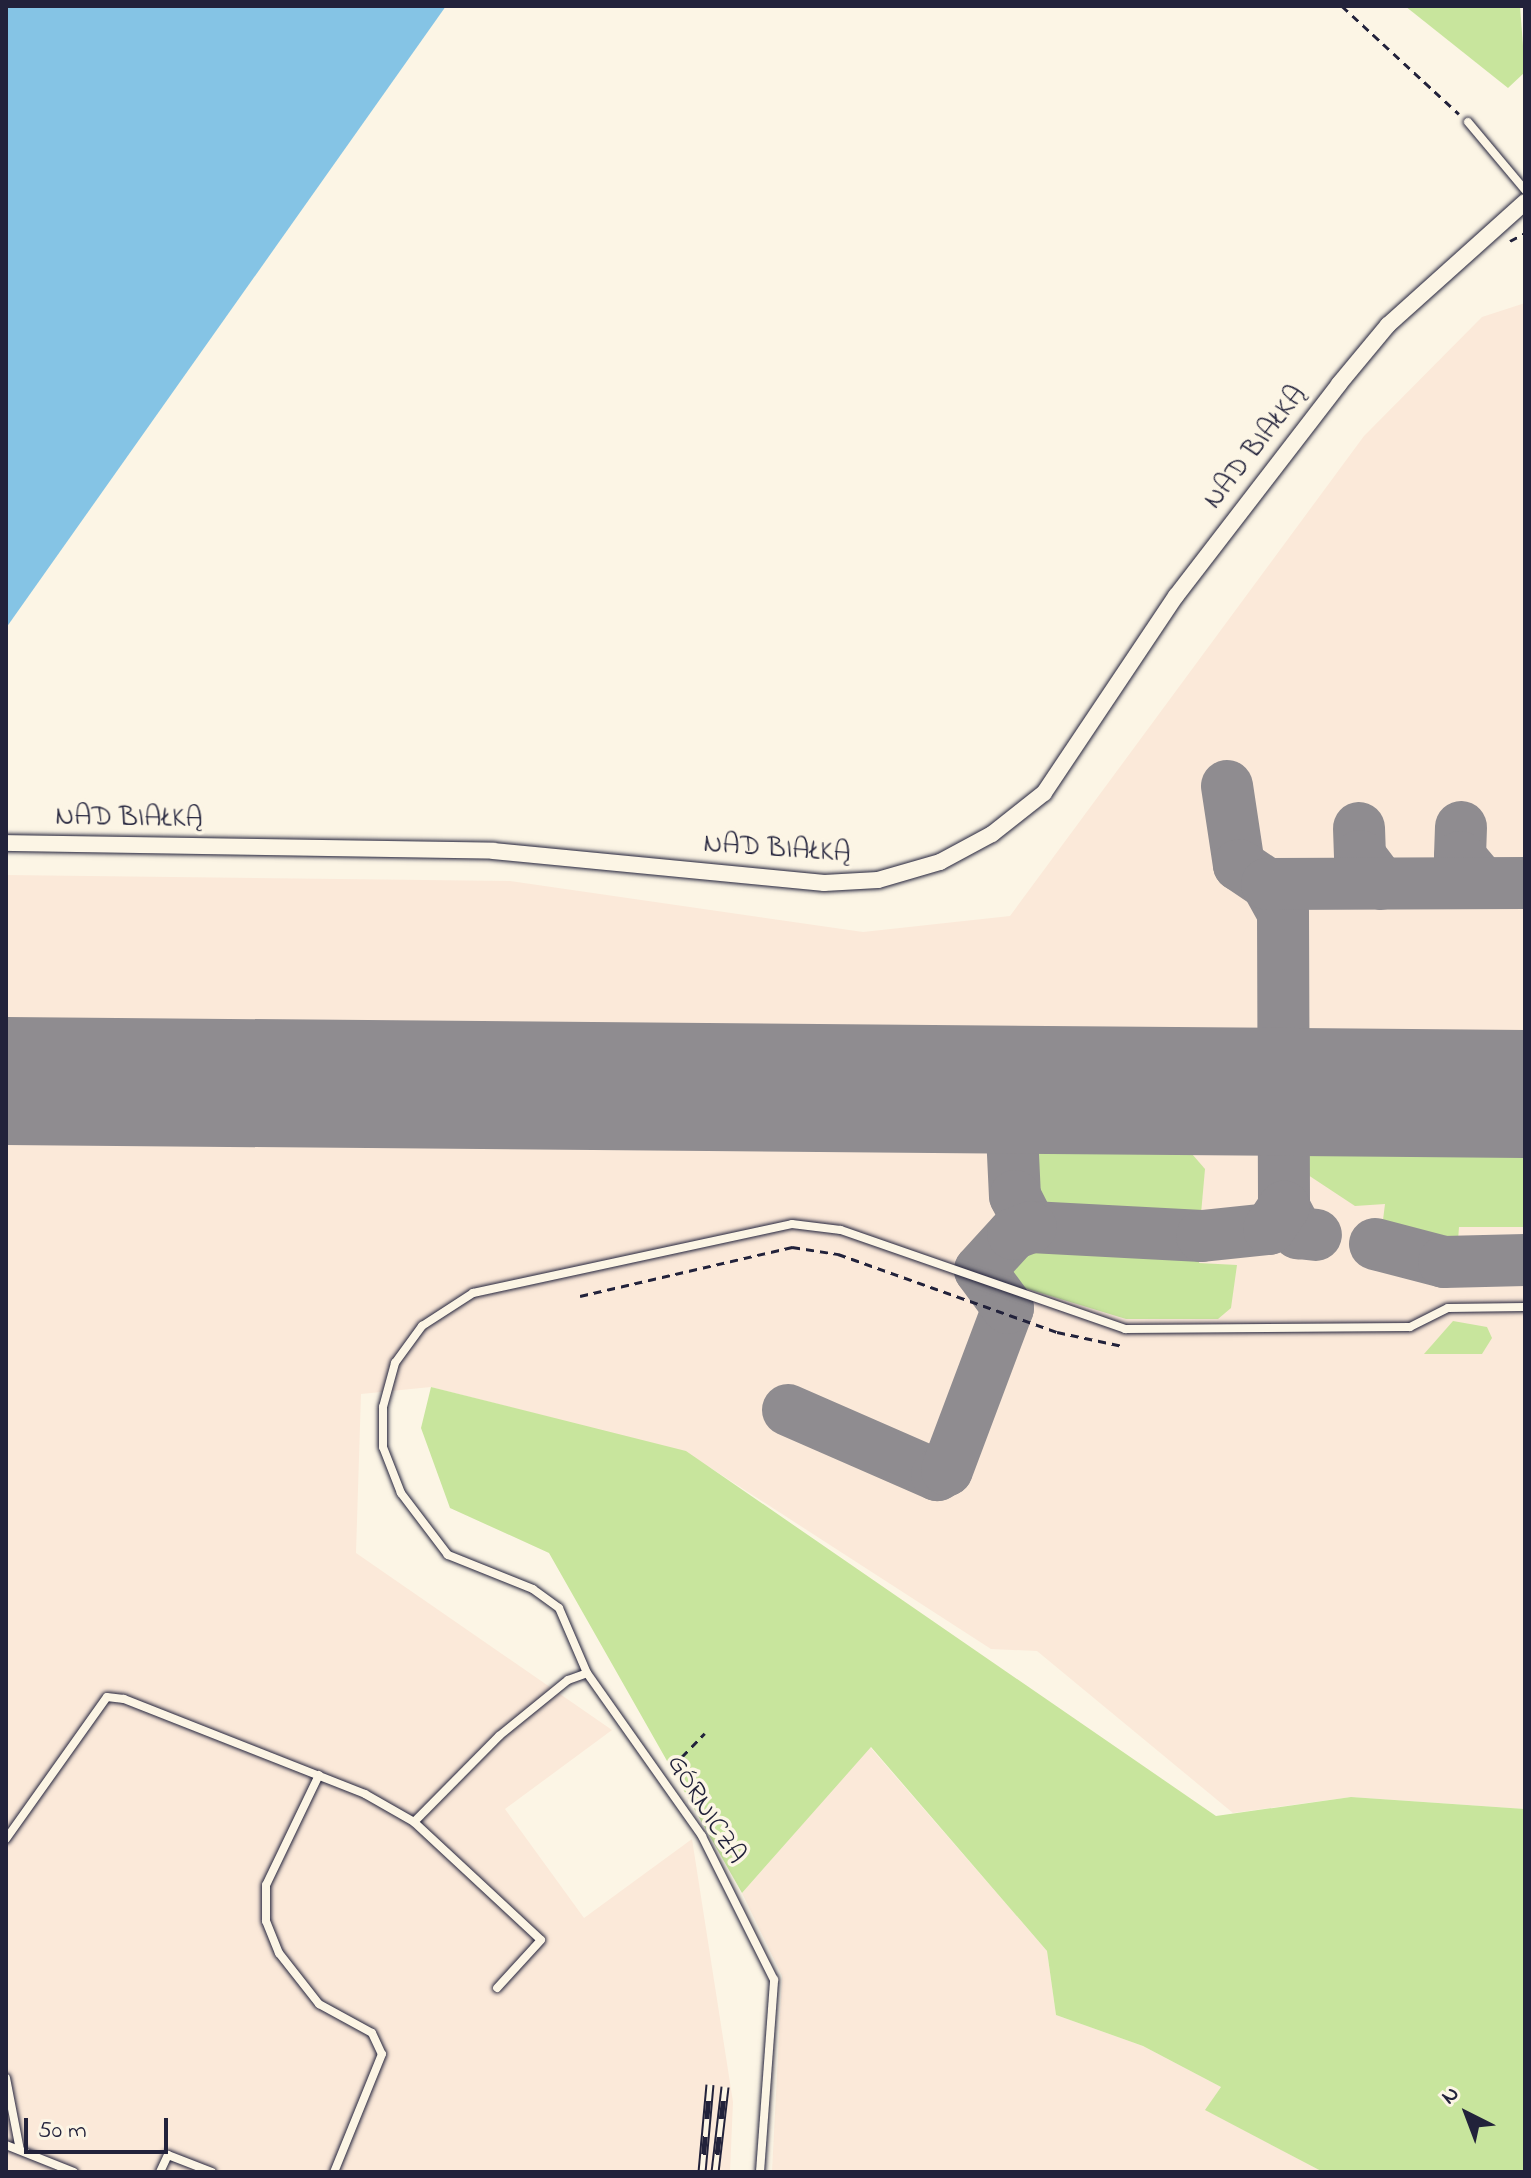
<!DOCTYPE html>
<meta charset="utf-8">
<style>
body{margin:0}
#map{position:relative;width:1531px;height:2178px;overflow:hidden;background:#fcf5e5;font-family:"Indie Flower",sans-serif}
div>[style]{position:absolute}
.built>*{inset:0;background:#fbe9d9}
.green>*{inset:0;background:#c8e59d}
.water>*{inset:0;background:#85c4e5}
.taxiway>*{height:52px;margin:-26px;padding:0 26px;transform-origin:26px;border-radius:26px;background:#8f8c90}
.runway>*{height:128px;margin:-64px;padding:0 64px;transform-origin:64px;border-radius:64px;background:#8f8c90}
.path>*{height:3px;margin-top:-1.5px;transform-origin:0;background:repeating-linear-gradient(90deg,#22223b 0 8px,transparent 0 14px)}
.roads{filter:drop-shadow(0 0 2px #22223b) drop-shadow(0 0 2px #22223b)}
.lane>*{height:8px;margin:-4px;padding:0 4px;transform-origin:4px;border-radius:4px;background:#fcf5e5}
.street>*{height:16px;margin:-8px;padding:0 8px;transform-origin:8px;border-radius:8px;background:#fcf5e5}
.rail>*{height:9px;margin-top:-4.5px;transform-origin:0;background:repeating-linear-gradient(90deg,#fcf5e5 0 18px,#22223b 0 36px);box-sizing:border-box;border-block:2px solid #22223b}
span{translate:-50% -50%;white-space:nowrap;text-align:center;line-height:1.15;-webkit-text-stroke:7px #fcf5e5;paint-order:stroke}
.street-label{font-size:28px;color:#22223b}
.frame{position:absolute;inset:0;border:8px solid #22223b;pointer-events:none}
.north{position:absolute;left:1427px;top:2074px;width:80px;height:80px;-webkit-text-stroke:6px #fcf5e5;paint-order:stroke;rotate:318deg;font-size:22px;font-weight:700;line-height:32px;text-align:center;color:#22223b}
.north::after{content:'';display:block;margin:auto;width:28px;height:36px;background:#22223b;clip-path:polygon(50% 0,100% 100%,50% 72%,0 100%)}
.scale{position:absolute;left:24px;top:2118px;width:144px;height:36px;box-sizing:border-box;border:4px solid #22223b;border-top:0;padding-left:10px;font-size:24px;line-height:28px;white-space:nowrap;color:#22223b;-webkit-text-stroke:6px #fcf5e5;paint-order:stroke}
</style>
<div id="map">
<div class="built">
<div style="clip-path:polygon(1525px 303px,1525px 1809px,1351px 1797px,1233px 1813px,1037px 1651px,991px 1649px,686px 1452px,431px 1387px,361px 1394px,356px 1553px,612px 1730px,505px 1809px,584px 1918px,692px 1839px,733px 2102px,730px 2172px,6px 2172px,6px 875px,510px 881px,863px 932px,1010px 916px,1364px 436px,1482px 317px)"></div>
<div style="clip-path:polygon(870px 1747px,1047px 1951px,1056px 2015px,1143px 2046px,1221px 2087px,1206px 2110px,1323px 2172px,772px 2172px,782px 1976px,742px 1893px)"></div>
</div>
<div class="green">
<div style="clip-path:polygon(1405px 6px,1520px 6px,1525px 72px,1508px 88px)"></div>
<div style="clip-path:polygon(1186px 1147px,1205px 1169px,1200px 1225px,1062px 1223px,1035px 1213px,1030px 1148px)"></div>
<div style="clip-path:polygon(1315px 1149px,1525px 1149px,1525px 1227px,1459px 1227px,1458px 1241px,1425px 1240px,1383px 1220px,1385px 1204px,1355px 1206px,1302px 1171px,1298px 1160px)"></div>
<div style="clip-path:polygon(1058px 1241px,1202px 1244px,1199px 1263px,1237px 1265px,1231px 1308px,1218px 1319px,1126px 1319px,995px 1279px,1004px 1256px,1022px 1244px)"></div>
<div style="clip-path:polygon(1453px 1321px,1487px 1327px,1492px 1338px,1482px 1354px,1424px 1354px)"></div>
<div style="clip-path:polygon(431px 1387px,686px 1451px,1216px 1816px,1351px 1797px,1525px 1809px,1525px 2172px,1323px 2172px,1205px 2110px,1221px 2087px,1143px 2046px,1056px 2015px,1047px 1951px,871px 1747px,742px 1893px,549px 1553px,450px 1508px,421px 1428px)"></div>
</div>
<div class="water">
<div style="clip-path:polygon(6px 6px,446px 6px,6px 628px)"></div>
</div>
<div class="taxiway">
<div style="left:1227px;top:786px;width:80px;rotate:81.4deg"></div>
<div style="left:1239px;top:865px;width:34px;rotate:34deg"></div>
<div style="left:1267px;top:884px;width:33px;rotate:61deg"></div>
<div style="left:1283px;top:913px;width:294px;rotate:89.8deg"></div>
<div style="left:1284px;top:1207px;width:30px;rotate:62deg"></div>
<div style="left:1298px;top:1233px;width:18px;rotate:6deg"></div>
<div style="left:1461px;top:827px;width:30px;rotate:92deg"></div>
<div style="left:1460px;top:857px;width:34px;rotate:50deg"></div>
<div style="left:1359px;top:828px;width:28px;rotate:88deg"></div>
<div style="left:1360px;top:856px;width:35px;rotate:53deg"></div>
<div style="left:1267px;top:884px;width:258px;rotate:-0.2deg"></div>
<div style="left:1010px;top:1091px;width:105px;rotate:87.3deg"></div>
<div style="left:1015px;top:1196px;width:35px;rotate:63deg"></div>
<div style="left:1031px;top:1227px;width:171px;rotate:3deg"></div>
<div style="left:1202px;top:1236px;width:67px;rotate:-6deg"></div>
<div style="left:1269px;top:1229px;width:27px;rotate:-56deg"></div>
<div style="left:1375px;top:1244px;width:71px;rotate:14.6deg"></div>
<div style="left:1444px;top:1262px;width:81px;rotate:-1.4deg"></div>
<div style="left:788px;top:1410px;width:163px;rotate:23.6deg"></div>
<div style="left:937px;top:1475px;width:11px;rotate:-27deg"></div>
<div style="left:947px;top:1470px;width:173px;rotate:-69.4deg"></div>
<div style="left:1008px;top:1308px;width:47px;rotate:-126.4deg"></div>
<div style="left:980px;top:1270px;width:49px;rotate:-47.5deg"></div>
<div style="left:1013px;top:1234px;width:19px;rotate:-21deg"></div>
</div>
<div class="runway">
<div style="left:6px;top:1081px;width:1519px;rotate:0.49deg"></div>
</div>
<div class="path">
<div style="left:1342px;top:6px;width:159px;rotate:42.7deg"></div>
<div style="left:1510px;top:241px;width:17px;rotate:-28deg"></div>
<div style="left:580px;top:1296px;width:218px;rotate:-13deg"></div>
<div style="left:792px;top:1247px;width:47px;rotate:8.7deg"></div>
<div style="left:838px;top:1254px;width:232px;rotate:19.6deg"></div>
<div style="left:1057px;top:1332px;width:67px;rotate:12deg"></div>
<div style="left:672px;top:1767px;width:47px;rotate:-45.9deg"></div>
</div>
<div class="roads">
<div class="lane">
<div style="left:1468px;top:122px;width:89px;rotate:50deg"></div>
<div style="left:319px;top:1775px;width:122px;rotate:115.7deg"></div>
<div style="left:266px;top:1885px;width:36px;rotate:90deg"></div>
<div style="left:266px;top:1921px;width:35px;rotate:68deg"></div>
<div style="left:279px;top:1953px;width:65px;rotate:51.9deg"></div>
<div style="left:319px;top:2004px;width:60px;rotate:28.7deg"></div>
<div style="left:372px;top:2033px;width:23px;rotate:65deg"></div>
<div style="left:382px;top:2054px;width:127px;rotate:112.1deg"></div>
<div style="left:414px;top:1822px;width:121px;rotate:-45.3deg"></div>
<div style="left:499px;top:1736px;width:89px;rotate:-39.1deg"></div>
<div style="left:568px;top:1680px;width:20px;rotate:-20deg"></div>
<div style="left:6px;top:1839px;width:174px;rotate:-54.6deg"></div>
<div style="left:107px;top:1697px;width:17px;rotate:7deg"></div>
<div style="left:124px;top:1699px;width:259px;rotate:21.5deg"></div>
<div style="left:365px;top:1794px;width:56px;rotate:29.7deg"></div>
<div style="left:414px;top:1822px;width:173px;rotate:42.9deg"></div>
<div style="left:541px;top:1940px;width:65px;rotate:132.5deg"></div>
<div style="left:6px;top:2078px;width:73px;rotate:79deg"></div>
<div style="left:6px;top:2145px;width:73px;rotate:21.7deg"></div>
<div style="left:160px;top:2172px;width:19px;rotate:-65deg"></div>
<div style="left:168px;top:2155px;width:47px;rotate:21.1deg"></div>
<div style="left:760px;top:2172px;width:193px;rotate:-85.8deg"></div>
<div style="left:774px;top:1980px;width:161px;rotate:-116.6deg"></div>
<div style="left:702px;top:1836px;width:199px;rotate:-125.2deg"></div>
<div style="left:587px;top:1673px;width:71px;rotate:-113.3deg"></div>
<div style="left:559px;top:1608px;width:32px;rotate:-144deg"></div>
<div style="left:533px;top:1589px;width:92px;rotate:-158.2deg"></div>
<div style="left:448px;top:1555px;width:78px;rotate:-127.2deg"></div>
<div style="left:401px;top:1493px;width:49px;rotate:-111.4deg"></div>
<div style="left:383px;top:1447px;width:40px;rotate:-90deg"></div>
<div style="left:383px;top:1407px;width:46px;rotate:-74.7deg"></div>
<div style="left:395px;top:1363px;width:46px;rotate:-53.9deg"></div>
<div style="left:422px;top:1326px;width:61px;rotate:-32.9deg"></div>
<div style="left:473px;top:1293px;width:326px;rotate:-12.2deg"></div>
<div style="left:792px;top:1224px;width:49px;rotate:7deg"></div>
<div style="left:841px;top:1230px;width:301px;rotate:19.2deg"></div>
<div style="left:1125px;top:1329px;width:285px;rotate:-0.4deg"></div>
<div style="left:1410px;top:1327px;width:42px;rotate:-26.6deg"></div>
<div style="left:1448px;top:1308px;width:77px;rotate:-0.7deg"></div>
</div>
<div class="street">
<div style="left:6px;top:843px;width:487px;rotate:0.9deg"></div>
<div style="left:493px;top:851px;width:333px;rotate:5.5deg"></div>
<div style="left:824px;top:883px;width:54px;rotate:-3.2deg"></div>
<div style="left:878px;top:880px;width:65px;rotate:-16.2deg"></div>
<div style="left:940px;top:862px;width:59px;rotate:-28.3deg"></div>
<div style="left:992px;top:834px;width:66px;rotate:-38.3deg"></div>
<div style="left:1044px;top:793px;width:237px;rotate:-56.2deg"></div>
<div style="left:1176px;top:596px;width:267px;rotate:-52.4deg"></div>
<div style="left:1339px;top:384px;width:77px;rotate:-50.3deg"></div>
<div style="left:1388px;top:325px;width:184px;rotate:-41.9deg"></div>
</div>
</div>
<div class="rail">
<div style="left:702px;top:2172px;width:88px;rotate:-84.8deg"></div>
<div style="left:715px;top:2172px;width:86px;rotate:-83.3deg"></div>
</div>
<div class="street-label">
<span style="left:1256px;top:448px;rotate:-52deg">NAD BIAŁKĄ</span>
<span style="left:129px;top:819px;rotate:1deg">NAD BIAŁKĄ</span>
<span style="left:777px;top:850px;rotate:4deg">NAD BIAŁKĄ</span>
<span style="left:705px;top:1810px;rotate:58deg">GÓRNICZA</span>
</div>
<div class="frame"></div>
<div class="north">N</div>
<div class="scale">50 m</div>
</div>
